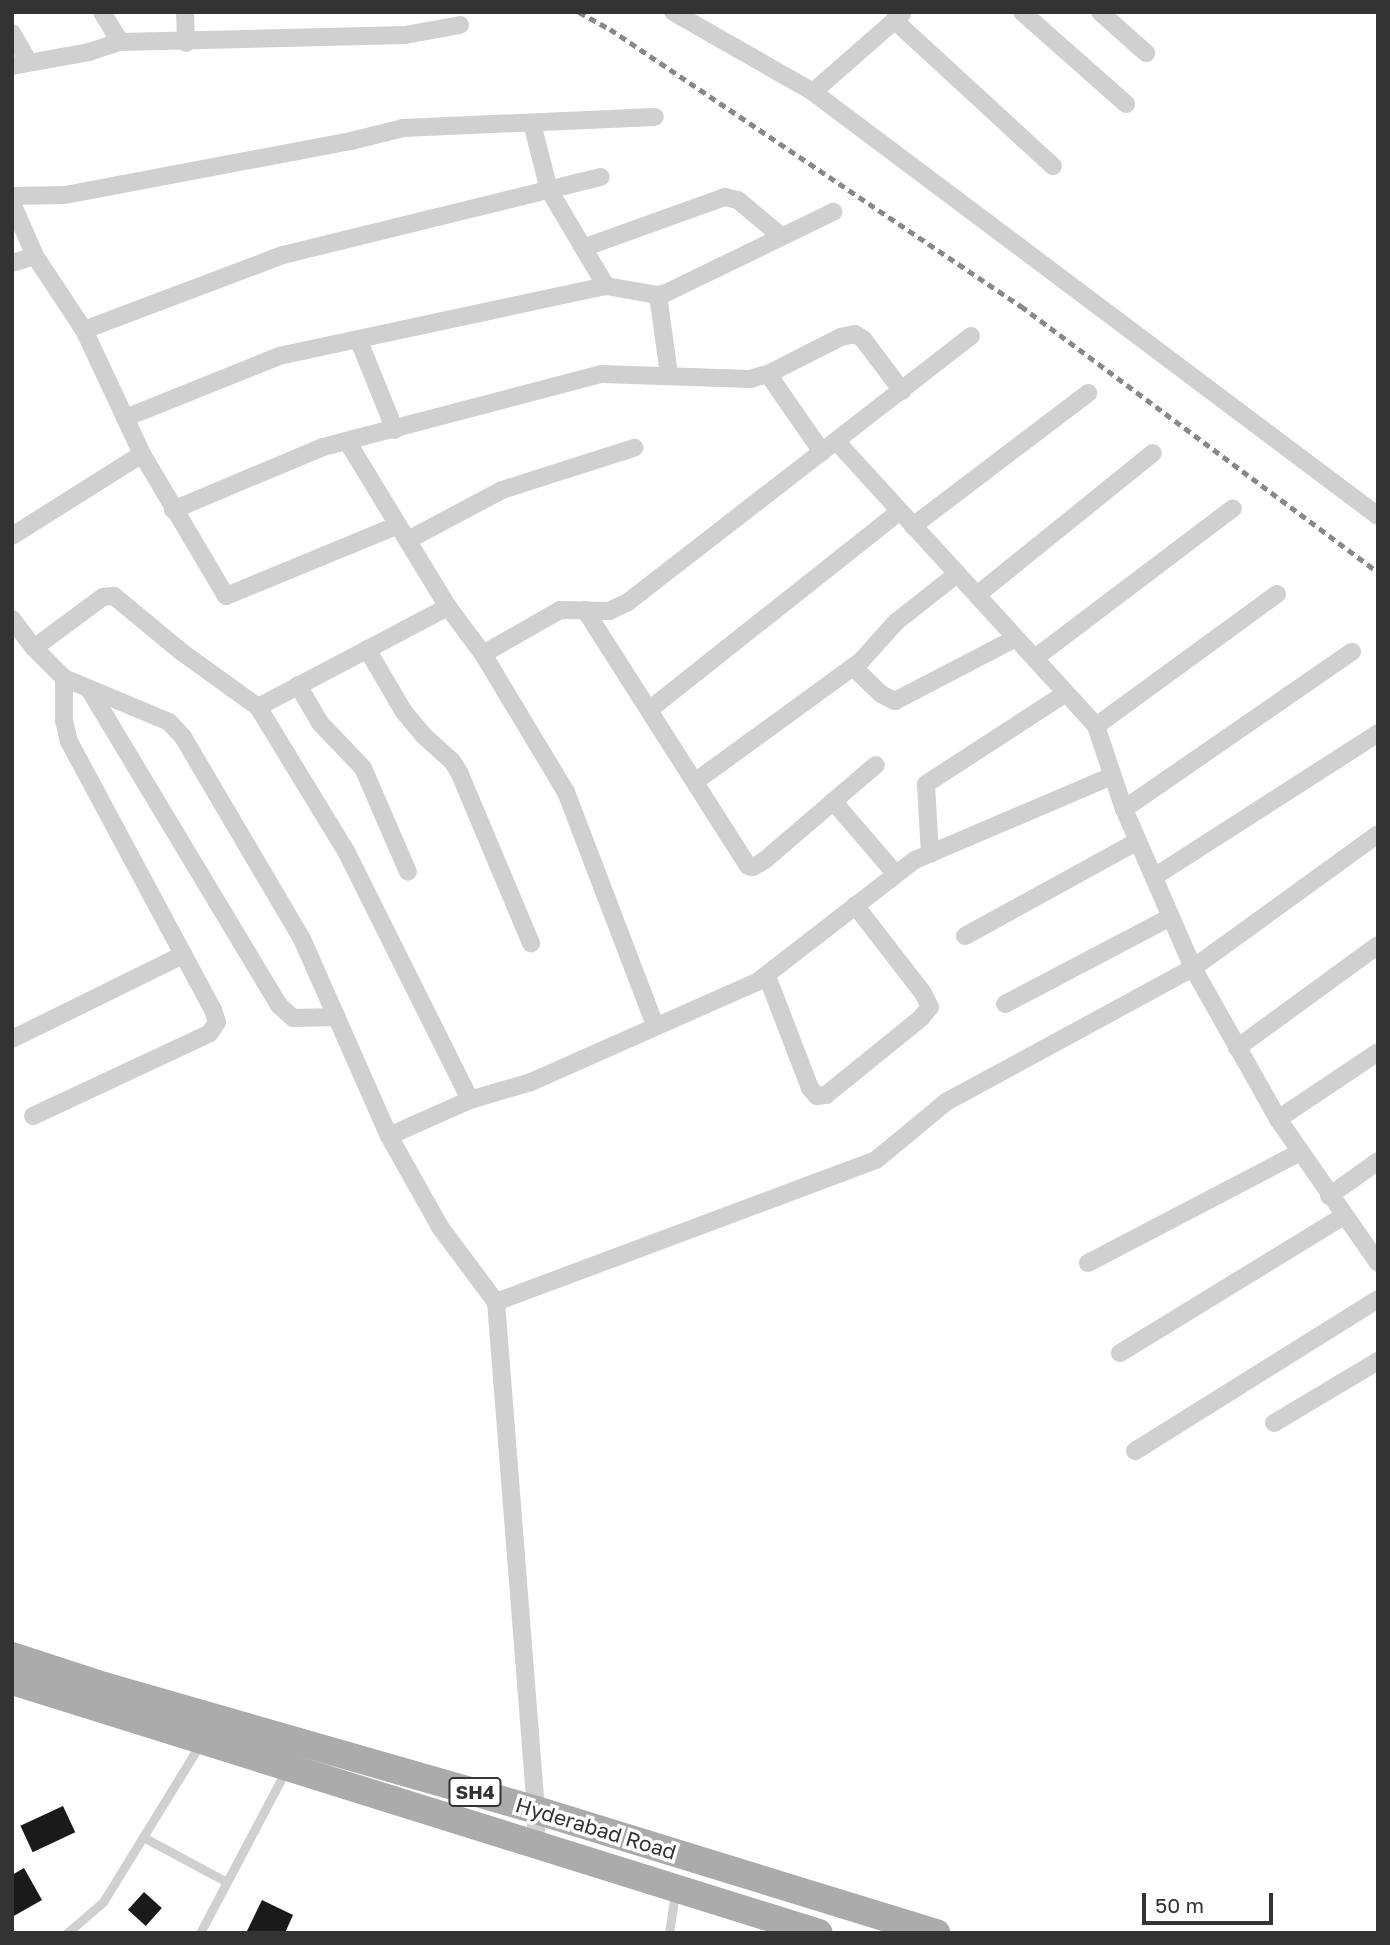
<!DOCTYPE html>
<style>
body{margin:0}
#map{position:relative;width:1390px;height:1945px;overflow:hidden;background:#fff;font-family:"Golos Text",sans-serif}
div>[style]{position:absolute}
.building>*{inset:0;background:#1a1a1a;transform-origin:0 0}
.service>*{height:9px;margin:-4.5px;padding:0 4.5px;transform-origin:4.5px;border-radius:4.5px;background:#d0d0d0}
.minor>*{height:18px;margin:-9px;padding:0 9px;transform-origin:9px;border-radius:9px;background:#d0d0d0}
.primary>*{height:28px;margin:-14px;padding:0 14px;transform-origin:14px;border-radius:14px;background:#ababab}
.rail>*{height:5px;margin-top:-2.5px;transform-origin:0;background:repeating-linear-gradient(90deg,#888 0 7px,transparent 0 12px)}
span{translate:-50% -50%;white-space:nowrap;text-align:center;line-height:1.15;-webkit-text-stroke:7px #fff;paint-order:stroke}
.shield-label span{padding:2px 5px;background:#fff;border:2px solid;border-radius:5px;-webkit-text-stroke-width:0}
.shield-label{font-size:19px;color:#333;font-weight:700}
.street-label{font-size:21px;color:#333}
.frame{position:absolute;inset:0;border:14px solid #333;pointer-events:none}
.scale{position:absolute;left:1142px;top:1893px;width:131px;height:32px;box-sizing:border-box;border:4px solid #333;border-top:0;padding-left:9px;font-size:21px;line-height:24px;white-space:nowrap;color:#333;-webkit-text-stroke:5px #fff;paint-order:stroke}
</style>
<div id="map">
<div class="building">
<div style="left:63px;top:1806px;width:29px;height:47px;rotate:65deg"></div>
<div style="clip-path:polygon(24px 1868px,42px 1900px,12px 1917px,12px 1875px)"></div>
<div style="left:144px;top:1892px;width:24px;height:24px;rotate:42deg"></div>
<div style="clip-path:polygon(262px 1900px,293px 1915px,285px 1933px,246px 1933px)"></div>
</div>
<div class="service">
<div style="left:143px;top:1837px;width:95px;rotate:28.2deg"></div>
<div style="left:67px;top:1933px;width:48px;rotate:-40.7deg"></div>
<div style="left:103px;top:1902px;width:187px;rotate:-58.4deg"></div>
<div style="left:200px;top:1933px;width:184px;rotate:-62.2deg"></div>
<div style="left:669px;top:1933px;width:40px;rotate:-81.5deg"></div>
</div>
<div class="minor">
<div style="left:102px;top:12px;width:35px;rotate:59deg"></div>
<div style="left:185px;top:12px;width:31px;rotate:88deg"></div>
<div style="left:673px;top:12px;width:161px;rotate:29.7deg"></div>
<div style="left:813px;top:92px;width:706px;rotate:36.89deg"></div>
<div style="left:1022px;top:12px;width:139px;rotate:41.5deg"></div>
<div style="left:1100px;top:12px;width:62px;rotate:41.7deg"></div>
<div style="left:894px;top:20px;width:216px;rotate:42.6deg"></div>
<div style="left:12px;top:33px;width:34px;rotate:60deg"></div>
<div style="left:12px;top:66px;width:78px;rotate:-10.3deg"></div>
<div style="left:89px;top:52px;width:33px;rotate:-18deg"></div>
<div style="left:120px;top:42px;width:285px;rotate:-1.4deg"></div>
<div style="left:405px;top:35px;width:56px;rotate:-10.3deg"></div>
<div style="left:813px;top:92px;width:118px;rotate:-41.2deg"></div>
<div style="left:532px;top:123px;width:69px;rotate:75.8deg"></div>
<div style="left:549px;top:190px;width:112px;rotate:59.3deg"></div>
<div style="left:12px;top:196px;width:53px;rotate:-1.1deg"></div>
<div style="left:65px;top:195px;width:291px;rotate:-10.7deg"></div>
<div style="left:351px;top:141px;width:54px;rotate:-14deg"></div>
<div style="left:403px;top:128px;width:252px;rotate:-2.5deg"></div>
<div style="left:12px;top:203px;width:58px;rotate:66.5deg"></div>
<div style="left:583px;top:248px;width:151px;rotate:-19.8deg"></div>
<div style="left:725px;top:197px;width:13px;rotate:13deg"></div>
<div style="left:738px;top:200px;width:57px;rotate:40.1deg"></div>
<div style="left:12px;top:263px;width:24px;rotate:-17deg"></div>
<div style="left:35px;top:256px;width:89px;rotate:56.5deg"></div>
<div style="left:84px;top:330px;width:137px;rotate:64.9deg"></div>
<div style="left:142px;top:454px;width:165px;rotate:59.4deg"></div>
<div style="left:226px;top:596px;width:186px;rotate:-22.4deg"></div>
<div style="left:658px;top:295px;width:80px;rotate:82.1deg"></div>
<div style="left:84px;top:330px;width:213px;rotate:-20.7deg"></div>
<div style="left:283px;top:255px;width:327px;rotate:-13.8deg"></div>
<div style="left:359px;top:341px;width:96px;rotate:68deg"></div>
<div style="left:768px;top:374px;width:95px;rotate:55.3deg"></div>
<div style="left:125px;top:418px;width:166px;rotate:-21.9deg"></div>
<div style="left:279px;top:356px;width:334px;rotate:-12.1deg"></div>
<div style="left:606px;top:286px;width:53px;rotate:9.8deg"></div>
<div style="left:658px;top:295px;width:8px;rotate:-14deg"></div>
<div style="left:666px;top:293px;width:186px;rotate:-25.9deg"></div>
<div style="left:347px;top:441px;width:194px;rotate:58.7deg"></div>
<div style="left:448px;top:607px;width:59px;rotate:53.3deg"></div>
<div style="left:483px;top:654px;width:161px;rotate:59deg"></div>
<div style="left:566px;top:792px;width:249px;rotate:69.1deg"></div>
<div style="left:837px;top:442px;width:384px;rotate:47.6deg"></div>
<div style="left:1096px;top:726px;width:88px;rotate:71.4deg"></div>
<div style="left:1124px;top:809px;width:173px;rotate:66.5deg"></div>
<div style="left:1193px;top:968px;width:228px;rotate:-35.9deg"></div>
<div style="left:173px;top:510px;width:163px;rotate:-22.8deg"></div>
<div style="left:323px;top:447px;width:288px;rotate:-14.7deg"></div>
<div style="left:602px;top:374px;width:148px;rotate:1.9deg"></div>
<div style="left:750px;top:379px;width:19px;rotate:-16deg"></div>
<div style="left:768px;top:374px;width:82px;rotate:-26.9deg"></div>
<div style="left:841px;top:337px;width:14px;rotate:-12deg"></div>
<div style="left:855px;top:334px;width:9px;rotate:32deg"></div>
<div style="left:863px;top:339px;width:65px;rotate:53.1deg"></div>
<div style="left:913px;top:526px;width:220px;rotate:-37.2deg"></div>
<div style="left:12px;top:536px;width:154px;rotate:-32.2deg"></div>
<div style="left:408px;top:540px;width:106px;rotate:-28deg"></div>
<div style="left:502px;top:490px;width:139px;rotate:-17.7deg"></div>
<div style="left:977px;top:595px;width:226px;rotate:-38.9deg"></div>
<div style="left:585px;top:610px;width:303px;rotate:57.5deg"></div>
<div style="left:748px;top:866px;width:5px;rotate:11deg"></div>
<div style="left:753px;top:867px;width:14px;rotate:-30deg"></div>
<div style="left:765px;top:860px;width:146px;rotate:-40.6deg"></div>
<div style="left:12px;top:619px;width:36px;rotate:53deg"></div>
<div style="left:34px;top:648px;width:42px;rotate:45deg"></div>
<div style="left:64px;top:678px;width:114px;rotate:22.7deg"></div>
<div style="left:169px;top:722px;width:21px;rotate:47deg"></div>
<div style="left:183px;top:737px;width:234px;rotate:59.5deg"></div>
<div style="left:302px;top:939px;width:215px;rotate:66.2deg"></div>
<div style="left:389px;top:1136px;width:104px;rotate:60.7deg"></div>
<div style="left:440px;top:1227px;width:94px;rotate:53.3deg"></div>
<div style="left:496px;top:1302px;width:510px;rotate:85.5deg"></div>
<div style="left:536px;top:1810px;width:35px;rotate:90deg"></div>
<div style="left:34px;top:648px;width:86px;rotate:-36.5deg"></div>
<div style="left:103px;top:597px;width:11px;rotate:-5deg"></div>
<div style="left:114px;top:596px;width:89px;rotate:39.6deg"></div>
<div style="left:183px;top:653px;width:92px;rotate:35.8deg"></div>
<div style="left:258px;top:707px;width:169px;rotate:58.6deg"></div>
<div style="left:346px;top:851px;width:278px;rotate:63.5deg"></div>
<div style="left:367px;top:649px;width:73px;rotate:59.6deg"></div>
<div style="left:404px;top:712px;width:30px;rotate:50deg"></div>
<div style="left:423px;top:735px;width:39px;rotate:42deg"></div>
<div style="left:452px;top:761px;width:13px;rotate:58deg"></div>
<div style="left:459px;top:772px;width:186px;rotate:67.2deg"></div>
<div style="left:483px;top:654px;width:89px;rotate:-29.7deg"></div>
<div style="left:560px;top:610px;width:49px;rotate:1.2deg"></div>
<div style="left:609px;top:611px;width:21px;rotate:-25deg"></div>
<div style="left:628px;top:602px;width:434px;rotate:-37.8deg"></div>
<div style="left:1035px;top:658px;width:248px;rotate:-37.1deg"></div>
<div style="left:853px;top:667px;width:39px;rotate:44deg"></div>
<div style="left:881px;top:694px;width:16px;rotate:27deg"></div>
<div style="left:895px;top:701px;width:136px;rotate:-27.5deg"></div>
<div style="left:298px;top:685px;width:44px;rotate:59.9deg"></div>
<div style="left:320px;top:723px;width:62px;rotate:46.3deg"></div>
<div style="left:363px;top:768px;width:113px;rotate:66.6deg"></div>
<div style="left:89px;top:689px;width:369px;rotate:59deg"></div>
<div style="left:279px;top:1005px;width:19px;rotate:43deg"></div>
<div style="left:293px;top:1018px;width:44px;rotate:-1.3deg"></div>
<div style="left:258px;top:707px;width:215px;rotate:-27.8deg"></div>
<div style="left:649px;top:710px;width:320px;rotate:-38.4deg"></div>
<div style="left:1096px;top:726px;width:224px;rotate:-36.1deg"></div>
<div style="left:696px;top:781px;width:204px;rotate:-36deg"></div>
<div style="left:861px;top:661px;width:52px;rotate:-48.1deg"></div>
<div style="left:896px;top:622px;width:78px;rotate:-38.2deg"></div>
<div style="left:833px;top:801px;width:95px;rotate:49.3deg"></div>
<div style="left:1124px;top:809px;width:277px;rotate:-34.6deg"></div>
<div style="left:930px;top:854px;width:70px;rotate:-93.3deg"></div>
<div style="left:926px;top:784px;width:167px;rotate:-33deg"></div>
<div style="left:1154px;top:877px;width:266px;rotate:-32.7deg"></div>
<div style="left:965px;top:936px;width:197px;rotate:-28.8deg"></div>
<div style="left:767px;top:976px;width:120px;rotate:69deg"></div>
<div style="left:810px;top:1088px;width:11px;rotate:49deg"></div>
<div style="left:817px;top:1096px;width:9px;rotate:-6deg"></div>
<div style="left:826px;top:1095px;width:122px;rotate:-39deg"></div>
<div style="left:921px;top:1018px;width:14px;rotate:-51deg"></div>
<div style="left:930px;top:1007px;width:16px;rotate:-117deg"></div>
<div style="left:923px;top:993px;width:111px;rotate:-127.7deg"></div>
<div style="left:1005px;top:1004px;width:187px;rotate:-27.7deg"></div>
<div style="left:12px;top:1039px;width:191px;rotate:-26.2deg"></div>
<div style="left:1237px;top:1048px;width:175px;rotate:-36.1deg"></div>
<div style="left:33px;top:1116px;width:195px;rotate:-25.1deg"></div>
<div style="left:210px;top:1033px;width:13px;rotate:-58deg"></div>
<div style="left:217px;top:1022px;width:13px;rotate:-108deg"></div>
<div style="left:213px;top:1010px;width:304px;rotate:-118.2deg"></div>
<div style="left:69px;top:742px;width:22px;rotate:-103deg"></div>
<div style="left:64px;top:721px;width:43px;rotate:-90deg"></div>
<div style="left:1278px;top:1119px;width:120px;rotate:-33.8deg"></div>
<div style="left:389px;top:1136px;width:89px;rotate:-24deg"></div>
<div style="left:470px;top:1100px;width:64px;rotate:-16.4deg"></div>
<div style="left:531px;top:1082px;width:247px;rotate:-23.9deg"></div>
<div style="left:757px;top:982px;width:200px;rotate:-37.7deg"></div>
<div style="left:915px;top:860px;width:214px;rotate:-23.1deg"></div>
<div style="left:1329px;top:1196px;width:60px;rotate:-35.5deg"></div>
<div style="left:1088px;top:1263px;width:239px;rotate:-27.6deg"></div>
<div style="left:496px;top:1302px;width:406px;rotate:-20.5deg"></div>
<div style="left:876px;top:1160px;width:91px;rotate:-39.6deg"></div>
<div style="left:946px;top:1102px;width:281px;rotate:-28.5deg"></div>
<div style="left:1193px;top:968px;width:173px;rotate:60.6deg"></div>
<div style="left:1278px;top:1119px;width:175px;rotate:55.2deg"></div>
<div style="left:1120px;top:1353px;width:263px;rotate:-31.5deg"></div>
<div style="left:1274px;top:1423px;width:121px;rotate:-30.8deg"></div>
<div style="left:1135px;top:1451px;width:287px;rotate:-32deg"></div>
</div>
<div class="primary">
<div style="left:12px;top:1656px;width:97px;rotate:18.1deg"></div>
<div style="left:104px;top:1686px;width:449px;rotate:16deg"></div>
<div style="left:536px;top:1810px;width:419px;rotate:17.1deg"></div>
<div style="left:12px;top:1681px;width:845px;rotate:17.34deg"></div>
</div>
<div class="rail">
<div style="left:579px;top:12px;width:35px;rotate:29deg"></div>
<div style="left:610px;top:29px;width:496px;rotate:34deg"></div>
<div style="left:1021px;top:306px;width:445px;rotate:36.7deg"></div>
</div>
<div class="shield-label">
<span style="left:475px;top:1792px">SH4</span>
</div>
<div class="street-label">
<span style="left:596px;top:1828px;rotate:17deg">Hyderabad Road</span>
</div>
<div class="frame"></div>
<div class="scale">50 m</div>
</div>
